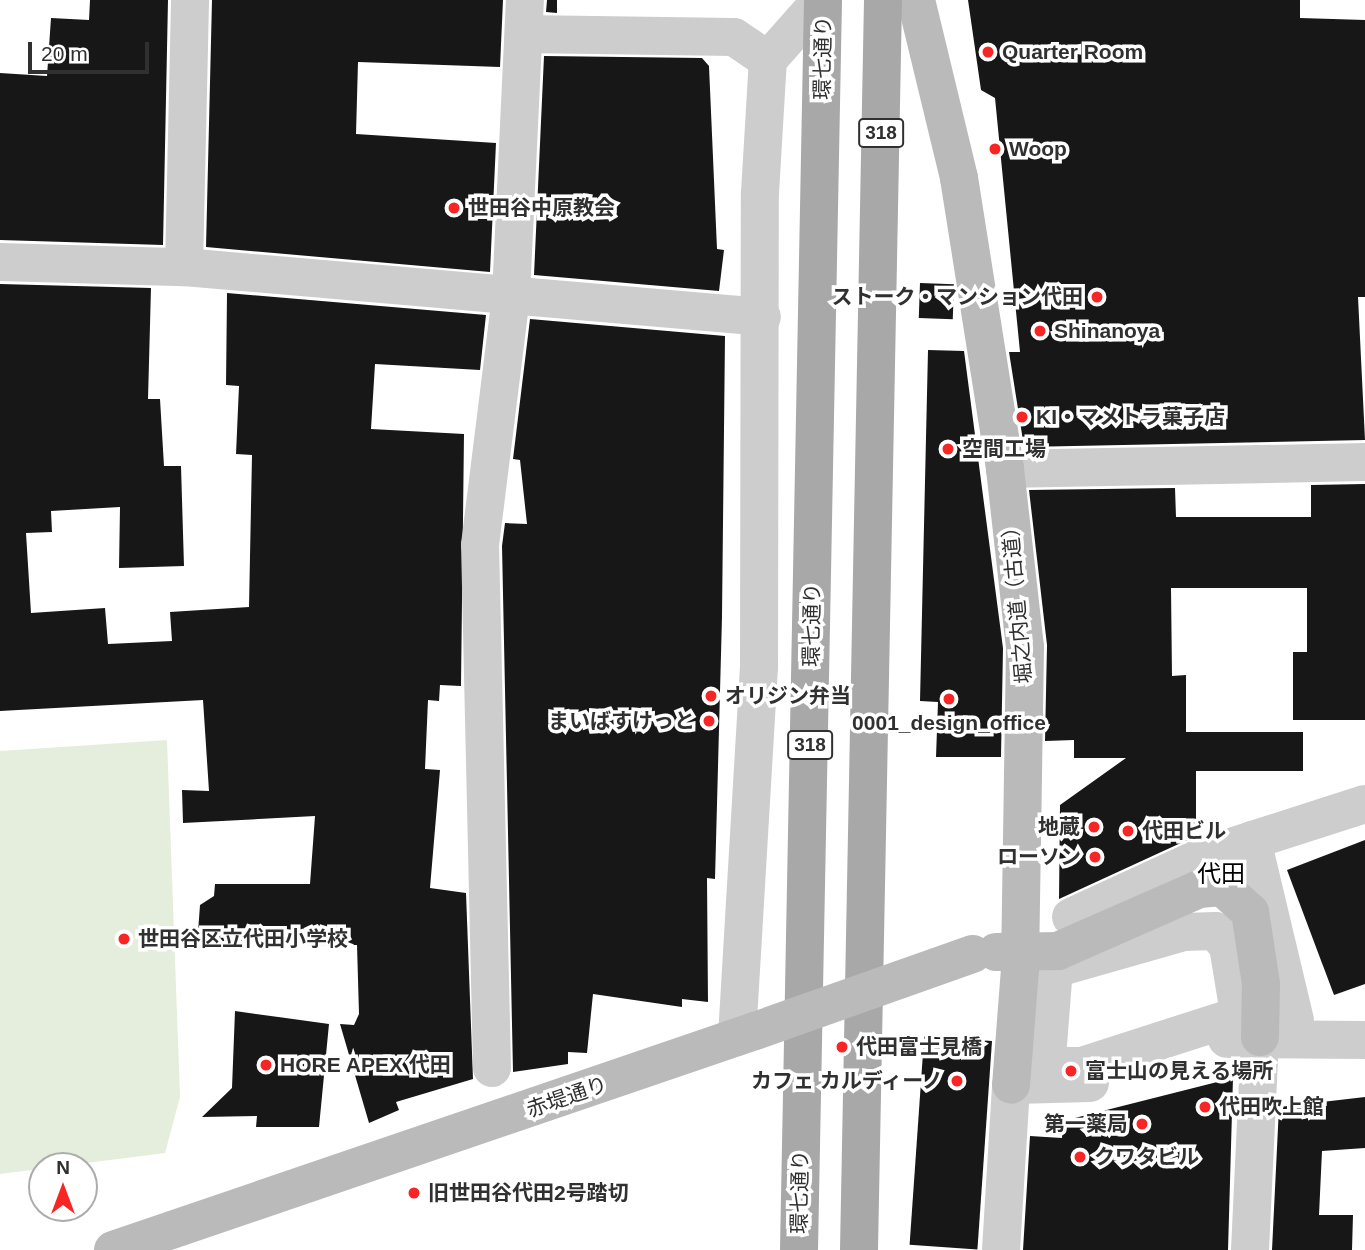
<!DOCTYPE html>
<meta charset="utf-8">
<style>
body{margin:0}
#map{position:relative;width:1365px;height:1250px;overflow:hidden;background:#fff;font-family:Arial,"Noto Sans JP",sans-serif}
div>[style]{position:absolute}
.green>*{inset:0;background:#e5eedd}
.building>*{inset:0;background:#171717;transform-origin:0 0}
.street>*{height:38px;margin:-19px;padding:0 19px;transform-origin:19px;border-radius:19px;background:#cdcdcd}
.secondary>*{height:38px;margin:-19px;padding:0 19px;transform-origin:19px;border-radius:19px;background:#bababa}
.primary>*{height:38px;margin:-19px;padding:0 19px;transform-origin:19px;border-radius:19px;background:#a8a8a8}
.secondary-bridge>*{height:38px;margin:-19px;padding:0 19px;transform-origin:19px;border-radius:19px;background:#bababa}
.dots>*{width:19px;height:19px;translate:-50% -50%;box-sizing:border-box;border:4px solid #fff;border-radius:50%}
span{translate:-50% -50%;white-space:nowrap;text-align:center;line-height:1.15;-webkit-text-stroke:7px #fff;paint-order:stroke}
.shield-label span{padding:2px 5px;background:#fff;border:2px solid;border-radius:5px;-webkit-text-stroke-width:0}
.shield-label{font-size:19px;color:#303030;font-weight:700}
.poi-label{font-size:21px;color:#303030;font-weight:700}
.left{translate:0 -50%;text-align:left}
.right{translate:-100% -50%;text-align:right}
.street-label{font-size:21px;color:#303030}
.quarter-label{font-size:24px;color:#000}
.north{position:absolute;left:28px;top:1152px;width:70px;height:70px;box-sizing:border-box;background:#fff;border:2px solid #acacac;border-radius:50%;rotate:0deg;font-size:19px;font-weight:700;line-height:28px;text-align:center;color:#303030}
.north::after{content:'';display:block;margin:auto;width:24px;height:32px;background:#f72523;clip-path:polygon(50% 0,100% 100%,50% 72%,0 100%)}
.scale{position:absolute;left:28px;top:42px;width:121px;height:32px;box-sizing:border-box;border:4px solid #303030;border-top:0;padding-left:9px;font-size:21px;line-height:24px;white-space:nowrap;color:#303030;-webkit-text-stroke:5px #fff;paint-order:stroke}
</style>
<div id="map">
<div class="green">
<div style="clip-path:polygon(167px 740px,180px 1097px,165px 1153px,0 1174px,0 751px)"></div>
</div>
<div class="building">
<div style="clip-path:polygon(90px 0,168px 0,163px 245px,0 240px,0 73px,47px 76px,51px 18px,89px 20px)"></div>
<div style="clip-path:polygon(212px 0,503px 0,500px 67px,358px 62px,356px 134px,496px 143px,490px 272px,206px 247px)"></div>
<div style="clip-path:polygon(547px 0,557px 0,557px 13px,546px 12px)"></div>
<div style="clip-path:polygon(968px 0,1300px 0,1300px 18px,1365px 20px,1365px 297px,1358px 297px,1365px 440px,1024px 447px,1009px 352px,1020px 352px,995px 98px,981px 90px)"></div>
<div style="clip-path:polygon(544px 56px,702px 58px,709px 66px,717px 249px,724px 250px,719px 291px,534px 275px)"></div>
<div style="left:920px;top:283px;width:34px;height:35px;rotate:2deg"></div>
<div style="clip-path:polygon(0 284px,151px 288px,148px 399px,160px 399px,164px 466px,181px 466px,184px 566px,119px 568px,120px 507px,51px 511px,52px 532px,26px 533px,31px 613px,105px 608px,108px 644px,172px 641px,170px 612px,249px 607px,252px 455px,236px 454px,239px 386px,226px 385px,227px 293px,486px 315px,480px 370px,375px 364px,371px 429px,464px 434px,461px 686px,440px 685px,439px 701px,428px 700px,425px 769px,440px 770px,430px 888px,466px 893px,473px 1079px,396px 1102px,399px 1110px,369px 1123px,340px 1024px,354px 1025px,359px 1014px,357px 945px,197px 946px,200px 905px,214px 896px,215px 884px,310px 884px,315px 816px,183px 823px,182px 790px,209px 791px,203px 700px,0 711px)"></div>
<div style="clip-path:polygon(530px 319px,725px 336px,722px 617px,715px 879px,707px 878px,708px 1002px,682px 999px,682px 1007px,593px 994px,587px 1053px,568px 1052px,568px 1064px,513px 1072px,502px 546px,505px 523px,527px 524px,520px 460px,513px 459px)"></div>
<div style="clip-path:polygon(928px 350px,964px 351px,1003px 648px,1001px 757px,936px 757px,938px 702px,920px 701px)"></div>
<div style="clip-path:polygon(1365px 484px,1365px 720px,1293px 720px,1293px 652px,1307px 652px,1307px 588px,1171px 588px,1172px 676px,1186px 675px,1186px 732px,1303px 732px,1303px 771px,1196px 771px,1196px 836px,1059px 899px,1060px 805px,1126px 758px,1074px 758px,1074px 740px,1045px 741px,1047px 645px,1029px 490px,1175px 488px,1176px 517px,1311px 517px,1311px 485px)"></div>
<div style="clip-path:polygon(1365px 840px,1365px 984px,1334px 995px,1287px 870px)"></div>
<div style="clip-path:polygon(235px 1011px,329px 1024px,319px 1127px,256px 1127px,257px 1116px,202px 1117px,232px 1088px)"></div>
<div style="left:992px;top:1041px;width:209px;height:68px;rotate:94deg"></div>
<div style="clip-path:polygon(1233px 1078px,1228px 1250px,1023px 1250px,1030px 1136px,1062px 1138px,1063px 1121px)"></div>
<div style="clip-path:polygon(1365px 1097px,1365px 1148px,1322px 1151px,1319px 1215px,1353px 1215px,1352px 1250px,1272px 1250px,1279px 1107px)"></div>
</div>
<div class="street">
<div style="left:524px;top:34px;width:210px;rotate:0.8deg"></div>
<div style="left:734px;top:37px;width:41px;rotate:34.1deg"></div>
<div style="left:0;top:262px;width:184px;rotate:1.6deg"></div>
<div style="left:184px;top:267px;width:580px;rotate:4.94deg"></div>
<div style="left:184px;top:267px;width:267px;rotate:-88.7deg"></div>
<div style="left:1005px;top:469px;width:360px;rotate:-1.1deg"></div>
<div style="left:1252px;top:840px;width:185px;rotate:76.6deg"></div>
<div style="left:1071px;top:917px;width:149px;rotate:-24.7deg"></div>
<div style="left:1206px;top:855px;width:167px;rotate:-17.8deg"></div>
<div style="left:1215px;top:931px;width:20px;rotate:49deg"></div>
<div style="left:1228px;top:946px;width:62px;rotate:80.7deg"></div>
<div style="left:1238px;top:1007px;width:11px;rotate:112deg"></div>
<div style="left:1234px;top:1017px;width:161px;rotate:162.2deg"></div>
<div style="left:1081px;top:1066px;width:23px;rotate:180deg"></div>
<div style="left:1058px;top:1066px;width:14px;rotate:-141deg"></div>
<div style="left:1047px;top:1057px;width:88px;rotate:-85.5deg"></div>
<div style="left:1054px;top:969px;width:135px;rotate:-15.9deg"></div>
<div style="left:1184px;top:932px;width:31px;rotate:-2deg"></div>
<div style="left:737px;top:1037px;width:371px;rotate:-86.6deg"></div>
<div style="left:759px;top:667px;width:474px;rotate:-89.9deg"></div>
<div style="left:760px;top:193px;width:133px;rotate:-86.6deg"></div>
<div style="left:768px;top:60px;width:80px;rotate:-48.5deg"></div>
<div style="left:1227px;top:1039px;width:138px;rotate:0.4deg"></div>
<div style="left:492px;top:1068px;width:523px;rotate:-91.31deg"></div>
<div style="left:480px;top:545px;width:252px;rotate:-82.9deg"></div>
<div style="left:511px;top:295px;width:295px;rotate:-87.3deg"></div>
<div style="left:1001px;top:1250px;width:165px;rotate:-86.5deg"></div>
<div style="left:1011px;top:1085px;width:79px;rotate:-1.5deg"></div>
<div style="left:1250px;top:1250px;width:213px;rotate:-87.3deg"></div>
</div>
<div class="secondary">
<div style="left:916px;top:0;width:183px;rotate:76.4deg"></div>
<div style="left:959px;top:178px;width:295px;rotate:81deg"></div>
<div style="left:1005px;top:469px;width:179px;rotate:83.6deg"></div>
<div style="left:1025px;top:647px;width:322px;rotate:90.9deg"></div>
<div style="left:1020px;top:969px;width:116px;rotate:94.4deg"></div>
<div style="left:996px;top:952px;width:62px;rotate:-0.9deg"></div>
<div style="left:1058px;top:951px;width:154px;rotate:-23.7deg"></div>
<div style="left:1199px;top:889px;width:23px;rotate:-5deg"></div>
<div style="left:1222px;top:887px;width:38px;rotate:42deg"></div>
<div style="left:1250px;top:912px;width:73px;rotate:81.3deg"></div>
<div style="left:1261px;top:984px;width:53px;rotate:91.1deg"></div>
<div style="left:113px;top:1250px;width:678px;rotate:-18.84deg"></div>
</div>
<div class="primary">
<div style="left:799px;top:1250px;width:1250px;rotate:-88.9deg"></div>
<div style="left:859px;top:1250px;width:1250px;rotate:-88.9deg"></div>
</div>
<div class="secondary-bridge">
<div style="left:755px;top:1031px;width:231px;rotate:-19.5deg"></div>
</div>
<div class="dots">
<div style="left:988px;top:52px;background:#f72523"></div>
<div style="left:995px;top:149px;background:#f72523"></div>
<div style="left:454px;top:208px;background:#f72523"></div>
<div style="left:1097px;top:297px;background:#f72523"></div>
<div style="left:1040px;top:331px;background:#f72523"></div>
<div style="left:1022px;top:417px;background:#f72523"></div>
<div style="left:948px;top:449px;background:#f72523"></div>
<div style="left:711px;top:696px;background:#f72523"></div>
<div style="left:949px;top:699px;background:#f72523"></div>
<div style="left:709px;top:721px;background:#f72523"></div>
<div style="left:1094px;top:827px;background:#f72523"></div>
<div style="left:1128px;top:831px;background:#f72523"></div>
<div style="left:1095px;top:857px;background:#f72523"></div>
<div style="left:124px;top:939px;background:#f72523"></div>
<div style="left:842px;top:1047px;background:#f72523"></div>
<div style="left:266px;top:1065px;background:#f72523"></div>
<div style="left:1071px;top:1071px;background:#f72523"></div>
<div style="left:957px;top:1081px;background:#f72523"></div>
<div style="left:1205px;top:1107px;background:#f72523"></div>
<div style="left:1142px;top:1124px;background:#f72523"></div>
<div style="left:1080px;top:1157px;background:#f72523"></div>
<div style="left:414px;top:1193px;background:#f72523"></div>
</div>
<div class="shield-label">
<span style="left:881px;top:133px">318</span>
<span style="left:810px;top:745px">318</span>
</div>
<div class="poi-label">
<span class="left" style="left:1002px;top:52px">Quarter Room</span>
<span class="left" style="left:1009px;top:149px">Woop</span>
<span class="left" style="left:468px;top:208px">世田谷中原教会</span>
<span class="right" style="left:1083px;top:297px">ストーク・マンション代田</span>
<span class="left" style="left:1054px;top:331px">Shinanoya</span>
<span class="left" style="left:1036px;top:417px">KI・マメトラ菓子店</span>
<span class="left" style="left:962px;top:449px">空間工場</span>
<span class="left" style="left:725px;top:696px">オリジン弁当</span>
<span class="right" style="left:695px;top:721px">まいばすけっと</span>
<span style="left:949px;top:723px">0001_design_office</span>
<span class="right" style="left:1080px;top:827px">地蔵</span>
<span class="left" style="left:1142px;top:831px">代田ビル</span>
<span class="right" style="left:1081px;top:857px">ローソン</span>
<span class="left" style="left:138px;top:939px">世田谷区立代田小学校</span>
<span class="left" style="left:856px;top:1047px">代田富士見橋</span>
<span class="left" style="left:280px;top:1065px">HORE APEX 代田</span>
<span class="left" style="left:1085px;top:1071px">富士山の見える場所</span>
<span class="right" style="left:943px;top:1081px">カフェ カルディーノ</span>
<span class="left" style="left:1219px;top:1107px">代田吹上館</span>
<span class="right" style="left:1128px;top:1124px">第一薬局</span>
<span class="left" style="left:1094px;top:1157px">クワタビル</span>
<span class="left" style="left:428px;top:1193px">旧世田谷代田2号踏切</span>
</div>
<div class="street-label">
<span style="left:823px;top:58px;rotate:-89deg">環七通り</span>
<span style="left:1017px;top:600px;rotate:-95deg">堀之内道（古道）</span>
<span style="left:812px;top:625px;rotate:-89deg">環七通り</span>
<span style="left:567px;top:1097px;rotate:-19deg">赤堤通り</span>
<span style="left:800px;top:1192px;rotate:-89deg">環七通り</span>
</div>
<div class="quarter-label">
<span style="left:1221px;top:874px">代田</span>
</div>
<div class="north">N</div>
<div class="scale">20 m</div>
</div>
